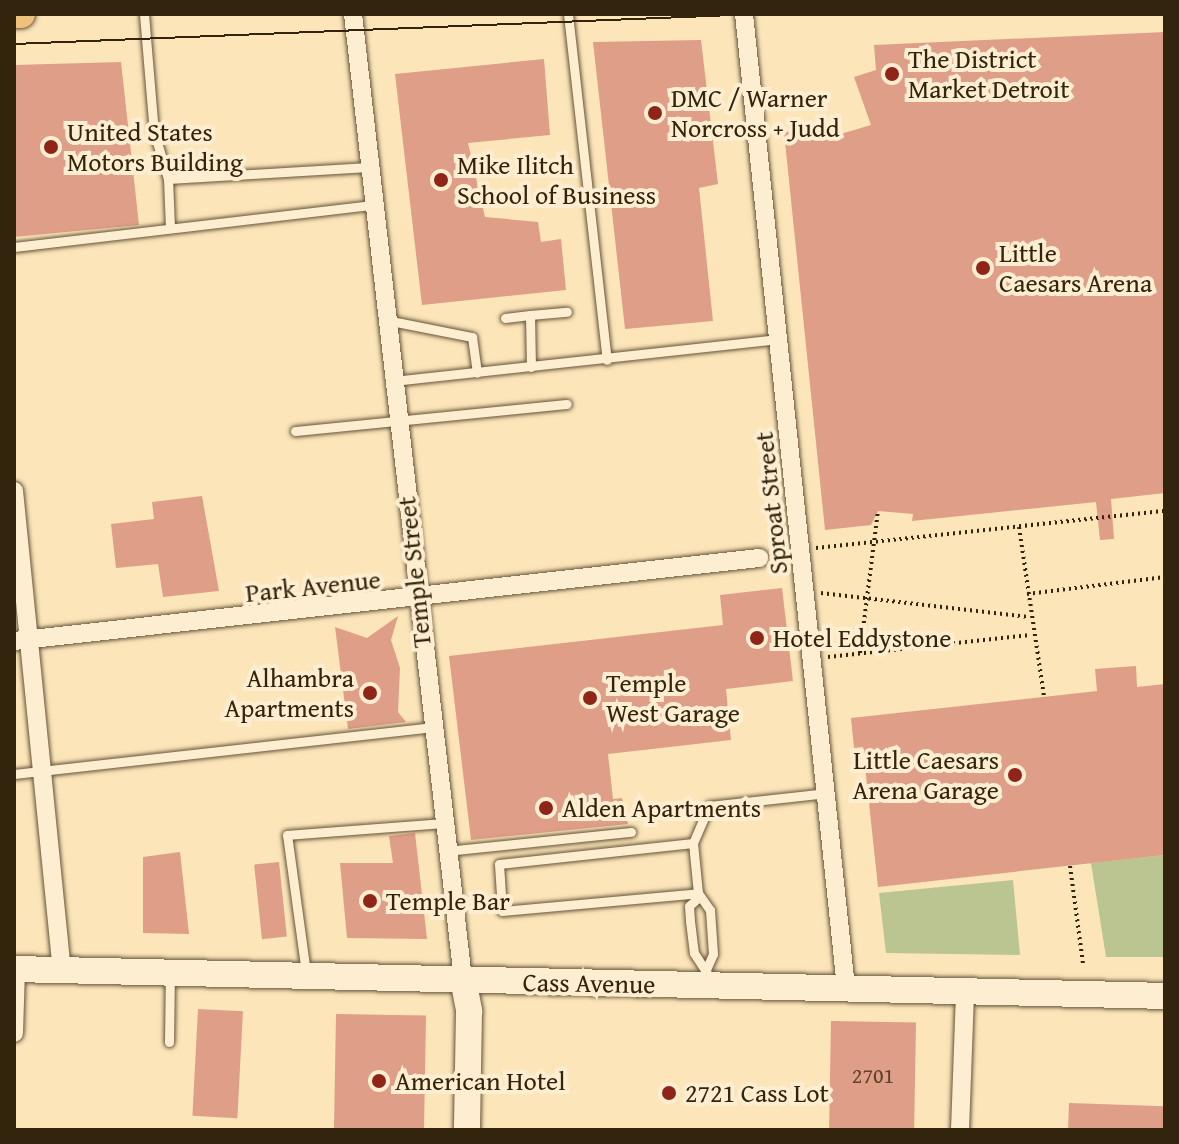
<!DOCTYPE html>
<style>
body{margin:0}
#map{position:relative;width:1179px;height:1144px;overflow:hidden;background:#fce5b9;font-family:"Gentium Book Plus",serif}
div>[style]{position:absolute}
.green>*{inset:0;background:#bbc592}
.building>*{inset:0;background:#df9e87;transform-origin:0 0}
.path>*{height:4px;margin-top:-2px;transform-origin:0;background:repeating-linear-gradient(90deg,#33240d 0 2px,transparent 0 6px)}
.roads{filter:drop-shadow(0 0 2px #655438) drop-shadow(0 0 2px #655438)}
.lane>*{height:9px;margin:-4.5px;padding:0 4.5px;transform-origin:4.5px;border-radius:4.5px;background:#fdeed2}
.street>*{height:18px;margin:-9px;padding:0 9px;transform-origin:9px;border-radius:9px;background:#fdeed2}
.secondary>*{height:26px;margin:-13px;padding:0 13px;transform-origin:13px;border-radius:13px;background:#fdeed2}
.primary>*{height:28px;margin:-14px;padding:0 14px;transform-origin:14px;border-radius:14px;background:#eec27c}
.tram>*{height:2px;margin:-1px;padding:0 1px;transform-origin:1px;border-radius:1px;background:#33240d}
.dots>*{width:22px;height:22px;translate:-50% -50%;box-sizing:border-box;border:4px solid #fdeed2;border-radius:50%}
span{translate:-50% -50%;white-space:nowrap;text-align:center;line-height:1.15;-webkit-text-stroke:8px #fdeed2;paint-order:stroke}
.number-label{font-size:22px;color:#5e422c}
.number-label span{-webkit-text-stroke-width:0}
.poi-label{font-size:26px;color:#33240d}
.left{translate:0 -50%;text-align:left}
.right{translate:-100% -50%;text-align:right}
.street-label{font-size:26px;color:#33240d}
.frame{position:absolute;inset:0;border:16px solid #33240d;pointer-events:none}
</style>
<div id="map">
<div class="green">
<div style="clip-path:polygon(1165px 855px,1165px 957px,1106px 957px,1091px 863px)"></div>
<div style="clip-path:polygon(1013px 880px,1020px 955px,886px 953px,879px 893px)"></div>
</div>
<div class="building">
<div style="clip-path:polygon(1165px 32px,1165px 493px,1111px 499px,1114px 539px,1100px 540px,1096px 502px,912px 521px,913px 514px,878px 511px,871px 525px,825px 530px,784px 132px,831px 128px,834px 136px,871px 125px,854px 77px,876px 70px,874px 45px)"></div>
<div style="clip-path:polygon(701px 40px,718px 184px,699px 188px,713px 321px,625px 329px,593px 42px)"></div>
<div style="clip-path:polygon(544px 59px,550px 135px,468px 143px,485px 217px,538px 222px,541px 242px,561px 239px,566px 290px,422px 305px,395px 74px)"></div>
<div style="clip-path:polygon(121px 62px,139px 225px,14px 237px,14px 65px)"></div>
<div style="clip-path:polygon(202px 496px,219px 591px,163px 597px,158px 564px,116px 568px,111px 524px,154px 519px,152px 502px)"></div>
<div style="clip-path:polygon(782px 588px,793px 681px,726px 689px,731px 740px,608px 754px,613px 799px,622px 798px,628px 824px,471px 840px,449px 656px,723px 625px,720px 595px)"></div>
<div style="clip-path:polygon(398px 616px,391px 640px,400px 668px,398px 712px,406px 722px,348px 729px,335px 627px,367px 638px)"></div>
<div style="clip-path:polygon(1136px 666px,1137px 687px,1165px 684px,1165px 855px,878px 887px,863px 747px,854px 748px,851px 718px,1097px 691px,1095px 669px)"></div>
<div style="clip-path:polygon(415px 833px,427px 939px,347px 938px,340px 863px,393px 863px,389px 836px)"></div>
<div style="clip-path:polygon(180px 852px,189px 934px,143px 933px,143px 857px)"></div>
<div style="left:279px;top:862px;width:75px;height:25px;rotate:84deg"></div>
<div style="left:198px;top:1009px;width:45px;height:107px;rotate:3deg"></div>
<div style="left:336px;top:1014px;width:90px;height:116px;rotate:1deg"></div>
<div style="left:831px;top:1021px;width:85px;height:109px;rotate:1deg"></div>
<div style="left:1069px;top:1103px;width:96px;height:27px;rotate:2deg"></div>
</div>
<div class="path">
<div style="left:1019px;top:527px;width:172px;rotate:81.6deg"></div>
<div style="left:816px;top:548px;width:351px;rotate:-6.1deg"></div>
<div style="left:821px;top:593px;width:209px;rotate:6.6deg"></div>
<div style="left:1027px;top:594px;width:139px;rotate:-7deg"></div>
<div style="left:860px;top:653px;width:143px;rotate:-82.8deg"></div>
<div style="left:828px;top:657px;width:204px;rotate:-6.2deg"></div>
<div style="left:1070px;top:866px;width:98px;rotate:82.4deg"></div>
</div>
<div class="roads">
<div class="lane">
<div style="left:144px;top:14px;width:118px;rotate:85.2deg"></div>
<div style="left:154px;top:132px;width:49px;rotate:73.4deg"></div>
<div style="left:568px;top:14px;width:348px;rotate:83.6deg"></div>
<div style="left:170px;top:228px;width:49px;rotate:-92.3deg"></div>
<div style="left:168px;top:179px;width:201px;rotate:-3.4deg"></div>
<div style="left:14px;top:247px;width:361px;rotate:-6.7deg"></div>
<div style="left:505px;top:318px;width:25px;rotate:-7deg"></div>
<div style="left:386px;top:320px;width:88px;rotate:11.2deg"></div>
<div style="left:472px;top:337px;width:36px;rotate:82deg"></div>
<div style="left:531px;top:367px;width:52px;rotate:-91.1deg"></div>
<div style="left:530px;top:315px;width:37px;rotate:-5deg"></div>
<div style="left:393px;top:381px;width:388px;rotate:-6.2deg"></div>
<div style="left:295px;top:431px;width:273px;rotate:-5.7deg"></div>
<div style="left:14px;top:774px;width:420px;rotate:-6.4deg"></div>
<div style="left:693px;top:843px;width:195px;rotate:173.8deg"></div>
<div style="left:499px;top:864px;width:47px;rotate:86.3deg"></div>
<div style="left:502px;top:911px;width:197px;rotate:-5.2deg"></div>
<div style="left:698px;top:893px;width:21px;rotate:55deg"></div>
<div style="left:710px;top:910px;width:44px;rotate:86.1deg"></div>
<div style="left:713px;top:954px;width:17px;rotate:114deg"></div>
<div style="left:446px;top:851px;width:186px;rotate:-5.9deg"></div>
<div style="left:698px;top:893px;width:50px;rotate:-95.7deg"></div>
<div style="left:693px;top:843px;width:40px;rotate:-66.6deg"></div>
<div style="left:709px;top:806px;width:119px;rotate:-6.3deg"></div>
<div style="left:699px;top:897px;width:13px;rotate:138deg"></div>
<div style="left:689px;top:906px;width:15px;rotate:86deg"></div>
<div style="left:690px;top:921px;width:32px;rotate:83deg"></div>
<div style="left:694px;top:953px;width:24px;rotate:57deg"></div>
<div style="left:306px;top:973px;width:139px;rotate:-97.8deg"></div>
<div style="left:287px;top:835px;width:156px;rotate:-4.4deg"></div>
<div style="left:169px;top:1042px;width:68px;rotate:-89.2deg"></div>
</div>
<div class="street">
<div style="left:353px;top:14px;width:971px;rotate:83.5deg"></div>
<div style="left:744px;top:14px;width:978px;rotate:84.02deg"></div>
<div style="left:14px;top:491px;width:481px;rotate:84.3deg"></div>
<div style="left:14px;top:641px;width:750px;rotate:-6.36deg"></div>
<div style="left:14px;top:1033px;width:64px;rotate:-88.2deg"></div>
<div style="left:960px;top:1130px;width:139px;rotate:-87.9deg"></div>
</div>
<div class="secondary">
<div style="left:14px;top:969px;width:1151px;rotate:1.34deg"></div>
<div style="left:463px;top:979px;width:33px;rotate:79deg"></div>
<div style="left:469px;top:1011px;width:119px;rotate:91deg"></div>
</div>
<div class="primary">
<div style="left:14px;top:14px;width:7px"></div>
</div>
</div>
<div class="tram">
<div style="left:14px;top:44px;width:745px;rotate:-2.31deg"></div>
</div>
<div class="dots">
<div style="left:892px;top:74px;background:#8f2418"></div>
<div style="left:655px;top:113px;background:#8f2418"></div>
<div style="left:51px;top:147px;background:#8f2418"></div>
<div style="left:441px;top:180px;background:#8f2418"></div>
<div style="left:983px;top:268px;background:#8f2418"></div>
<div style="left:757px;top:638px;background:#8f2418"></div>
<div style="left:370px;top:693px;background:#8f2418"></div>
<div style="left:590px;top:698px;background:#8f2418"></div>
<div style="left:1015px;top:775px;background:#8f2418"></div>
<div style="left:546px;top:808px;background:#8f2418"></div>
<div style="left:370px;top:901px;background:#8f2418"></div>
<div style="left:379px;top:1081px;background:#8f2418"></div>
<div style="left:669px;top:1093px;background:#8f2418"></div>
</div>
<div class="number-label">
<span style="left:873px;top:1076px">2701</span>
</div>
<div class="poi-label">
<span class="left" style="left:908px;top:74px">The District<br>Market Detroit</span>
<span class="left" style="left:671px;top:113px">DMC / Warner<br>Norcross + Judd</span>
<span class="left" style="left:67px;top:147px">United States<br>Motors Building</span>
<span class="left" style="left:457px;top:180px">Mike Ilitch<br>School of Business</span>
<span class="left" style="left:999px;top:268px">Little<br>Caesars Arena</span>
<span class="left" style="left:773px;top:638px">Hotel Eddystone</span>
<span class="right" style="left:354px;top:693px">Alhambra<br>Apartments</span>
<span class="left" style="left:606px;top:698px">Temple<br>West Garage</span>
<span class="right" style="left:999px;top:775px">Little Caesars<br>Arena Garage</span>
<span class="left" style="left:562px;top:808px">Alden Apartments</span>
<span class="left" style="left:386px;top:901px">Temple Bar</span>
<span class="left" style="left:395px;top:1081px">American Hotel</span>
<span class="left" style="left:685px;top:1093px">2721 Cass Lot</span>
</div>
<div class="street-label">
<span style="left:771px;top:503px;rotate:-96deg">Sproat Street</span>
<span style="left:414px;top:572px;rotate:-96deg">Temple Street</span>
<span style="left:313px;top:586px;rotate:-6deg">Park Avenue</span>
<span style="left:589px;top:983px;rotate:1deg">Cass Avenue</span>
</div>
<div class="frame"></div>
</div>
